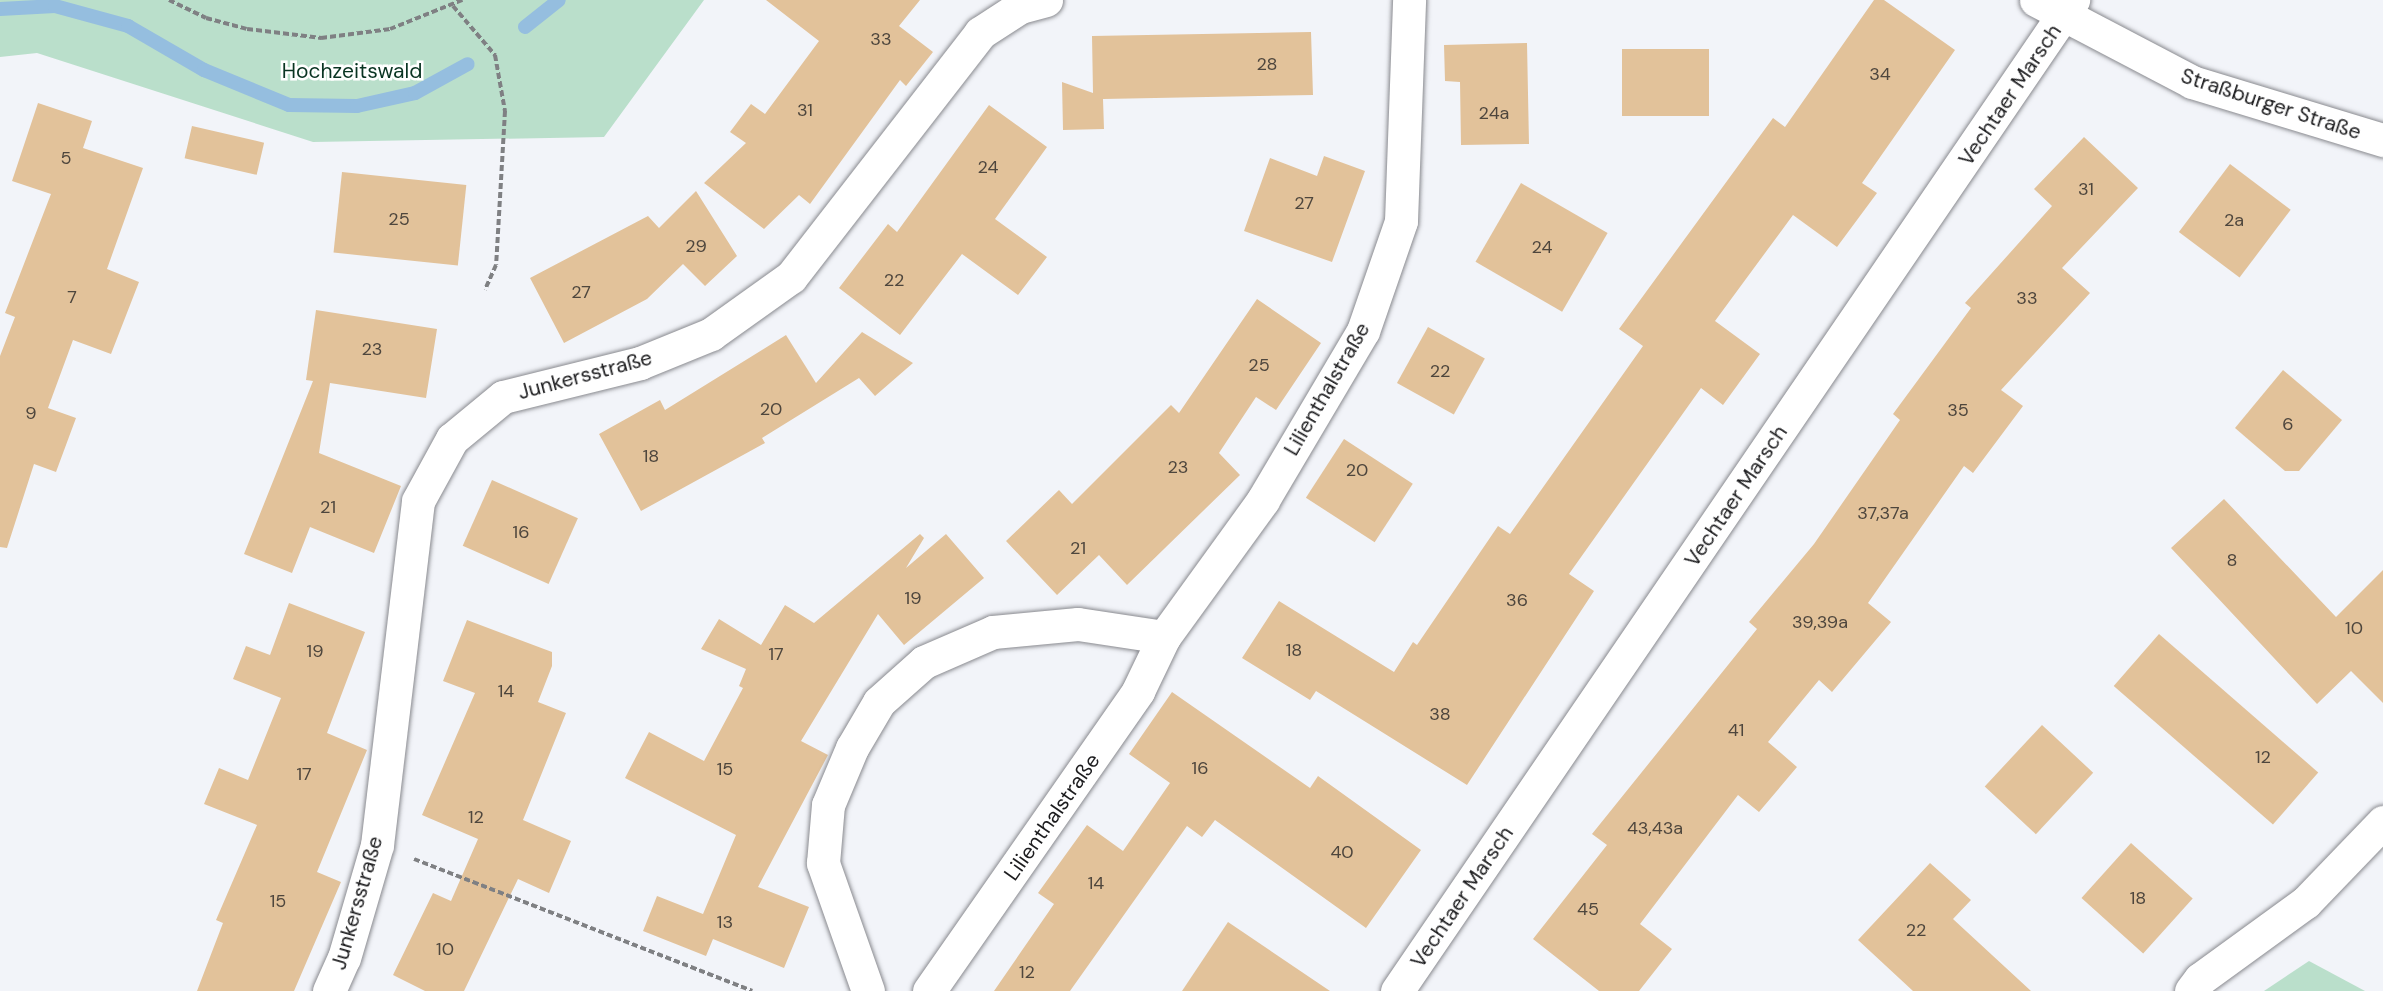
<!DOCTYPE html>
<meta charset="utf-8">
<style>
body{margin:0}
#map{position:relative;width:2383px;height:991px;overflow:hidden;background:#f2f4f9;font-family:"DM Sans",sans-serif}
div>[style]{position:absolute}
.green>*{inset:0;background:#badfcb}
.stream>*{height:14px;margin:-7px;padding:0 7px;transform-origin:7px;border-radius:7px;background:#95bedf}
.building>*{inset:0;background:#e2c29a;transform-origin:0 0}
.path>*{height:4px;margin-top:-2px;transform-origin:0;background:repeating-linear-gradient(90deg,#7f8083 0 6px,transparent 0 9px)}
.roads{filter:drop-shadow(0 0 2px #898a8f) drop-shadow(0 0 2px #898a8f)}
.minor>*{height:33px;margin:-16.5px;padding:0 16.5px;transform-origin:16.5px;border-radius:16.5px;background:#fff}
span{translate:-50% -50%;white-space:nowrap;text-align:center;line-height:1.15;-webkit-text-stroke:5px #fff;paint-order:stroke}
.number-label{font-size:18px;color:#4e463d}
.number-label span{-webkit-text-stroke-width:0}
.park-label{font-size:21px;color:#093422}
.street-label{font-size:21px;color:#1c1c1e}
</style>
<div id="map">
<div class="green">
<div style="clip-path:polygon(0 0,704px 0,604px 137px,313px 142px,37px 53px,0 57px)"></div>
<div style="clip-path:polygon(2309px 961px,2365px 991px,2264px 991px)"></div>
</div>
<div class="stream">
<div style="left:0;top:9px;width:55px;rotate:-3.1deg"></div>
<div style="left:55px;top:6px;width:76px;rotate:15.3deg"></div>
<div style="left:128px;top:26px;width:88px;rotate:30.1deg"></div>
<div style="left:204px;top:70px;width:92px;rotate:22.4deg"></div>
<div style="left:289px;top:105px;width:68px;rotate:0.8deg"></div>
<div style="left:357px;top:106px;width:59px;rotate:-12.6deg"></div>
<div style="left:415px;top:93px;width:60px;rotate:-28.7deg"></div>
<div style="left:525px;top:27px;width:43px;rotate:-38.5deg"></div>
</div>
<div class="building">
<div style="clip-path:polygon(766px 0,920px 0,899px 26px,933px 52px,906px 86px,900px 80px,810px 204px,799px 195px,764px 229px,704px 183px,746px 143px,730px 132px,751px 104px,765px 114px,819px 41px)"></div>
<div style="clip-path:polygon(1874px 0,1884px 0,1955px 50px,1862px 183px,1877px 193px,1837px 247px,1793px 215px,1715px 321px,1760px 354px,1723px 405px,1701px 388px,1569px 574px,1594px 591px,1467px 785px,1316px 691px,1310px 700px,1242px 658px,1279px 601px,1394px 672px,1413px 642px,1417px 645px,1498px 526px,1510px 534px,1643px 346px,1619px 329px,1773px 118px,1785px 127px)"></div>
<div style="clip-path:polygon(1311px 32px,1313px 95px,1103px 99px,1104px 129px,1063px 130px,1062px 82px,1093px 93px,1092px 36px)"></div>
<div style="clip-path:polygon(1527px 43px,1529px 144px,1461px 145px,1460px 82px,1445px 81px,1444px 45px)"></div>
<div style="left:1622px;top:49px;width:87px;height:67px"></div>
<div style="clip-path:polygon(38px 103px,92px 121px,83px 148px,143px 168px,107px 269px,139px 282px,111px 354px,73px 340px,48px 408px,76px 418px,56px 472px,34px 464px,7px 548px,0 547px,0 356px,15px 317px,5px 313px,51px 194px,12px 181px)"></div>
<div style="clip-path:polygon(989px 105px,1047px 147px,995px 219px,1047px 257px,1018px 295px,962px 254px,900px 335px,839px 288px,888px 224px,897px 232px)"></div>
<div style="left:192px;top:126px;width:74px;height:33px;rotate:13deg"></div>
<div style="clip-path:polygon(2084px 137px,2138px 188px,2062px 268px,2090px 293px,2001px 390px,2023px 406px,1973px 473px,1964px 466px,1868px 603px,1891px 622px,1832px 692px,1819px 680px,1768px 742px,1797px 767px,1759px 812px,1738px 795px,1640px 924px,1672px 949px,1639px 991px,1599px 991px,1533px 939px,1607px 845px,1592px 834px,1757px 629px,1749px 622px,1814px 544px,1900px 420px,1893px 414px,1971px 308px,1965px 303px,2052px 206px,2034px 189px)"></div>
<div style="clip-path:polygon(1324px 156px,1365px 171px,1332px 262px,1244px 231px,1270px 158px,1317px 176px)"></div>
<div style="left:2230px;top:164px;width:76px;height:85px;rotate:37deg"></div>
<div style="left:342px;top:172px;width:125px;height:81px;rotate:6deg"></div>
<div style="left:1521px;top:183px;width:100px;height:91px;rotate:30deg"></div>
<div style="clip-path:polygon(696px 191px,737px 256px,705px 286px,683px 264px,647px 299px,564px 343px,530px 278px,648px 216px,659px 228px)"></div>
<div style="clip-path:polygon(1257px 299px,1321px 343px,1276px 410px,1256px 397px,1219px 453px,1240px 475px,1127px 585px,1099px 555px,1057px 595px,1006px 541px,1059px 490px,1072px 504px,1171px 405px,1179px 413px)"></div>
<div style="clip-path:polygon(316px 310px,437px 329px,426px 398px,330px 383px,319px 453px,401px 486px,374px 553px,310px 527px,292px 573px,244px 554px,313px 381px,306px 380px)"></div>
<div style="left:1428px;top:327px;width:65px;height:64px;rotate:29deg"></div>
<div style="clip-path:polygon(862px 332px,913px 363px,875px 396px,859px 378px,762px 438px,765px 443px,641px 511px,599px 434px,660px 400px,665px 410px,786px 335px,816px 383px)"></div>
<div style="clip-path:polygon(2283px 370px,2342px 420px,2299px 471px,2285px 471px,2235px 428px)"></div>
<div style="left:1344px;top:439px;width:82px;height:70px;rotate:33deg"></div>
<div style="left:492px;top:480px;width:94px;height:72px;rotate:24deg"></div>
<div style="clip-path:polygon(2224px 499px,2336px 617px,2383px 570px,2383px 703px,2351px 671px,2317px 704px,2171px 548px)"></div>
<div style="clip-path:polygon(920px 534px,924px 538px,906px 568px,946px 534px,984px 578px,904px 645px,878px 614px,801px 741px,828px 755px,758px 887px,809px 907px,784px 968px,713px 939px,706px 956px,643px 931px,657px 896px,703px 914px,736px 835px,625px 778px,649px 732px,704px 761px,743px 688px,739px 686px,746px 669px,701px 649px,719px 619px,761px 645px,785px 605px,814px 623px)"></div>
<div style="clip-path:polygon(289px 603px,365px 632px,327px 733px,367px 750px,317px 872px,341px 882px,294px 991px,197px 991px,223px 923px,216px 920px,257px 825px,204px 804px,219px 768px,248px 780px,281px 698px,233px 679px,246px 646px,270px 655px)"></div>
<div style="clip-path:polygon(467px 620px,552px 652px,552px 666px,538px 702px,566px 713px,523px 820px,571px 841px,549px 893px,518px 879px,464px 991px,425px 991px,393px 975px,433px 893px,451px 901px,478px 839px,422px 815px,475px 693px,443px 681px)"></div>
<div style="left:2159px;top:634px;width:211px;height:69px;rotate:41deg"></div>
<div style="clip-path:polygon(1172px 692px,1310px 788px,1318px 776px,1421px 850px,1366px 928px,1215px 820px,1202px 837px,1187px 826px,1070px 991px,994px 991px,1054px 904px,1038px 893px,1087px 825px,1123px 851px,1170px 783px,1129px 754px)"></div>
<div style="left:2042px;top:725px;width:70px;height:84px;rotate:43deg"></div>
<div style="left:2131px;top:843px;width:83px;height:74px;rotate:42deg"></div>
<div style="clip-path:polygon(1930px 863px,1971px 900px,1953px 919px,2031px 991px,1913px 991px,1858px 940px)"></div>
<div style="clip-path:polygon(1228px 922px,1330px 991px,1182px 991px)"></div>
</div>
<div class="path">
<div style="left:169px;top:0;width:41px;rotate:25.9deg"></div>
<div style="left:206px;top:18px;width:42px;rotate:15deg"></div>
<div style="left:247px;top:29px;width:75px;rotate:6.9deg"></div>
<div style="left:321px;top:38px;width:70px;rotate:-7.4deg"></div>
<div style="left:390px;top:29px;width:78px;rotate:-21.9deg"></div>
<div style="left:453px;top:6px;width:65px;rotate:49.4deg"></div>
<div style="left:495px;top:55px;width:57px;rotate:79.9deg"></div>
<div style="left:505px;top:111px;width:154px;rotate:93.3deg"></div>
<div style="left:496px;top:265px;width:27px;rotate:114deg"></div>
<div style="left:414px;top:859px;width:363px;rotate:21.3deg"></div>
</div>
<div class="roads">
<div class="minor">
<div style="left:2036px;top:0;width:176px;rotate:27.7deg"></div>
<div style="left:2192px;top:82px;width:200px;rotate:16.9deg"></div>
<div style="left:329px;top:991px;width:36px;rotate:-66deg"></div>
<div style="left:344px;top:958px;width:118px;rotate:-73.7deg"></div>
<div style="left:377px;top:845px;width:346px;rotate:-83.2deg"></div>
<div style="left:418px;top:501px;width:71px;rotate:-61.3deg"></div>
<div style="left:452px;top:439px;width:66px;rotate:-39.5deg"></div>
<div style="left:503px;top:397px;width:141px;rotate:-13.9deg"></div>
<div style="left:640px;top:363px;width:77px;rotate:-22.2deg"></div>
<div style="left:711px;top:334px;width:98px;rotate:-35.5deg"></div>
<div style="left:791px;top:277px;width:309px;rotate:-52.2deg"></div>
<div style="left:980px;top:33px;width:48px;rotate:-33deg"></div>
<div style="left:1020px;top:7px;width:27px;rotate:-15deg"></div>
<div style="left:868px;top:991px;width:136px;rotate:-109.4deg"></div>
<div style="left:823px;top:863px;width:58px;rotate:-85.1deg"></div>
<div style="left:828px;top:805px;width:62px;rotate:-67.2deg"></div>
<div style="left:852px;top:748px;width:53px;rotate:-59.6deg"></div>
<div style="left:879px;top:702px;width:60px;rotate:-41.6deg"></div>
<div style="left:924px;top:662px;width:75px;rotate:-23.5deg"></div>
<div style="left:993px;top:632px;width:85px;rotate:-5.4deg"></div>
<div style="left:1078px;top:624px;width:87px;rotate:8.6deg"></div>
<div style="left:929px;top:991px;width:366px;rotate:-55.1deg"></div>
<div style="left:1138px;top:691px;width:60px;rotate:-64.3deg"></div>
<div style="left:1164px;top:637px;width:169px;rotate:-54.1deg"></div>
<div style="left:1263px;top:500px;width:196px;rotate:-59.4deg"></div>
<div style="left:1363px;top:331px;width:116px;rotate:-70.9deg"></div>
<div style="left:1401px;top:221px;width:221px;rotate:-87.9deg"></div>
<div style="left:1397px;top:991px;width:1200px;rotate:-55.7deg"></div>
<div style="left:2191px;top:991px;width:15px;rotate:-53deg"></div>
<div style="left:2200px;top:979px;width:131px;rotate:-36deg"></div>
<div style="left:2306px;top:902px;width:111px;rotate:-46.1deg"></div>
</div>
</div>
<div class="number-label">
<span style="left:881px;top:39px">33</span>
<span style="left:1267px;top:64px">28</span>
<span style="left:1880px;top:74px">34</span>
<span style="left:805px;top:110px">31</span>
<span style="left:1494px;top:113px">24a</span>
<span style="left:66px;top:158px">5</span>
<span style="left:988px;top:167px">24</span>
<span style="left:2086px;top:189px">31</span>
<span style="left:1304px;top:203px">27</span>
<span style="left:399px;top:219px">25</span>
<span style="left:2234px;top:220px">2a</span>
<span style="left:696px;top:246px">29</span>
<span style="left:1542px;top:247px">24</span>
<span style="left:894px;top:280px">22</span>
<span style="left:581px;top:292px">27</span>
<span style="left:72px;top:297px">7</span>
<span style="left:2027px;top:298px">33</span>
<span style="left:372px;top:349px">23</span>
<span style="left:1259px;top:365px">25</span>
<span style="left:1440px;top:371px">22</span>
<span style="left:771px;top:409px">20</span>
<span style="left:1958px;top:410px">35</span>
<span style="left:31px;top:413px">9</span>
<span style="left:2288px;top:424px">6</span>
<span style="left:651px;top:456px">18</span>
<span style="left:1178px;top:467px">23</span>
<span style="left:1357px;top:470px">20</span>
<span style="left:328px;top:507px">21</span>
<span style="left:1883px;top:513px">37,37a</span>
<span style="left:521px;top:532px">16</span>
<span style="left:1078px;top:548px">21</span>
<span style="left:2232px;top:560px">8</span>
<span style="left:913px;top:598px">19</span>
<span style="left:1517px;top:600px">36</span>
<span style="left:1820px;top:622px">39,39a</span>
<span style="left:2354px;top:628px">10</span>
<span style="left:1294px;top:650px">18</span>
<span style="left:315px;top:651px">19</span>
<span style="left:776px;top:654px">17</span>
<span style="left:506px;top:691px">14</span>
<span style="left:1440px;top:714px">38</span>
<span style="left:1736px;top:730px">41</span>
<span style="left:2263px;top:757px">12</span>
<span style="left:1200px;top:768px">16</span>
<span style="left:725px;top:769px">15</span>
<span style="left:304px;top:774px">17</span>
<span style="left:476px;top:817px">12</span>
<span style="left:1655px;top:828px">43,43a</span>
<span style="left:1342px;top:852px">40</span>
<span style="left:1096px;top:883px">14</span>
<span style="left:2138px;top:898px">18</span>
<span style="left:278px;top:901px">15</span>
<span style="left:1588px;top:909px">45</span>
<span style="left:725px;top:922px">13</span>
<span style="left:1916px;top:930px">22</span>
<span style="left:445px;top:949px">10</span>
<span style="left:1027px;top:972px">12</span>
</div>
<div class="park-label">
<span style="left:352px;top:71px">Hochzeitswald</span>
</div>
<div class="street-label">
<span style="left:2010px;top:95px;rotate:-56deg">Vechtaer Marsch</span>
<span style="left:2271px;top:104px;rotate:18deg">Straßburger Straße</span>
<span style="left:585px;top:375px;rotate:-15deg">Junkersstraße</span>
<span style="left:1327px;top:389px;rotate:-60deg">Lilienthalstraße</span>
<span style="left:1736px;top:496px;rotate:-56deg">Vechtaer Marsch</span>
<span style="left:1052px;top:817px;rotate:-55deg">Lilienthalstraße</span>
<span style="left:1462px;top:897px;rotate:-56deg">Vechtaer Marsch</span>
<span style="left:357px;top:903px;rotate:-74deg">Junkersstraße</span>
</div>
</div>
